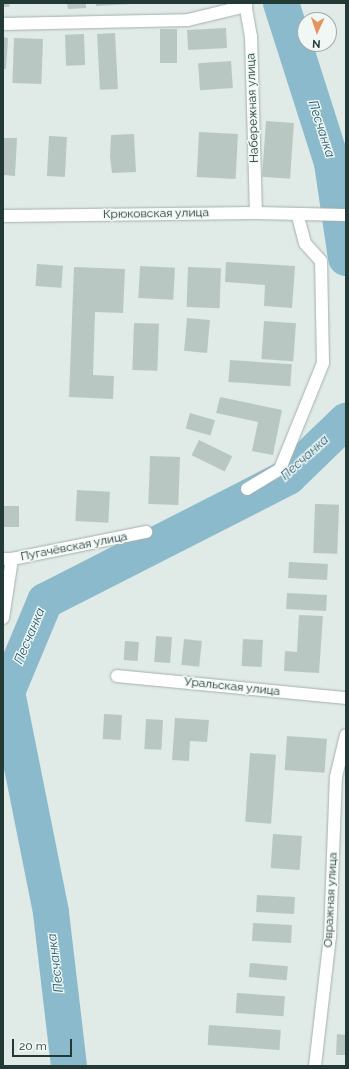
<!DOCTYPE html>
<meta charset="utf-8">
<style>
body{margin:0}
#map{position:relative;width:349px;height:1069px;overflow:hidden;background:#e0eae7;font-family:Raleway,sans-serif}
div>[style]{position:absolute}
.river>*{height:36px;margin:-18px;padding:0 18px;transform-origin:18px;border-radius:18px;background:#8bbacc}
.building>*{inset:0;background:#b9c7c3;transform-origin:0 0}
.roads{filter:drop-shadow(0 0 1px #a3b1ae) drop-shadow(0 0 1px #a3b1ae)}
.minor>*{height:12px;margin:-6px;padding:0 6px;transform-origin:6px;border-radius:6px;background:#fff}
span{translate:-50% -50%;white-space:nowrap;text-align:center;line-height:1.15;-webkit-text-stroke:3px #f0f7f4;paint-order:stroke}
.street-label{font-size:12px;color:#223936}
.water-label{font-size:13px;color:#215971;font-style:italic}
.frame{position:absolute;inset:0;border:4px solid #223936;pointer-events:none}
.north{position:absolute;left:297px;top:12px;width:40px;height:40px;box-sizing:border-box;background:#f0f7f4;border:1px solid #9eaba8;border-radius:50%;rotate:183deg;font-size:11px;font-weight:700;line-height:16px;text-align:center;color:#223936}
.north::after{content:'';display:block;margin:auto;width:14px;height:18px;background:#e89260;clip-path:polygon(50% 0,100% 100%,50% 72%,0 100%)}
.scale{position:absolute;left:12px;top:1039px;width:60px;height:18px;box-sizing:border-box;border:2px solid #223936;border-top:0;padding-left:5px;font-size:12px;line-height:14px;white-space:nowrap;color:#223936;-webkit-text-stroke:3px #f0f7f4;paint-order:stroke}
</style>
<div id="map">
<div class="river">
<div style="left:281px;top:3px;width:168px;rotate:72.3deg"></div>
<div style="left:332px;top:163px;width:96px;rotate:81.6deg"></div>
<div style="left:69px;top:1066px;width:155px;rotate:-96.7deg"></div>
<div style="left:51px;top:912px;width:224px;rotate:-101.3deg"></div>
<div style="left:7px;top:692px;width:99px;rotate:-67.3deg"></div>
<div style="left:45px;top:601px;width:273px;rotate:-27deg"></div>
<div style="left:288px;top:477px;width:81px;rotate:-44deg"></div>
</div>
<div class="building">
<div style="clip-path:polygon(3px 3px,10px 3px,9px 7px,3px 7px)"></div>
<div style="clip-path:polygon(67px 3px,86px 3px,86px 8px,68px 9px)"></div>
<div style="clip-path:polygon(96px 3px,131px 3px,131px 4px,96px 6px)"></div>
<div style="left:226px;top:28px;width:20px;height:39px;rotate:87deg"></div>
<div style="left:160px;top:29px;width:17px;height:34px"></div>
<div style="left:115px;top:33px;width:56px;height:18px;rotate:87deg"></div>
<div style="left:84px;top:34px;width:31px;height:19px;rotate:88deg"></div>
<div style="clip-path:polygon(3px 37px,8px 38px,6px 69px,3px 69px)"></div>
<div style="left:14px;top:38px;width:29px;height:45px;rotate:2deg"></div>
<div style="left:231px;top:61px;width:27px;height:33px;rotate:86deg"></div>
<div style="left:266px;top:121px;width:28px;height:56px;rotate:4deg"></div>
<div style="left:199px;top:132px;width:39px;height:45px;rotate:3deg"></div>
<div style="clip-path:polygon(134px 134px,136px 172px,112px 173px,110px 157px,111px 135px)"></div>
<div style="left:49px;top:136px;width:18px;height:40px;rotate:3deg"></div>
<div style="clip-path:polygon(3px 138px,17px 138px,15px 176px,3px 175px)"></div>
<div style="clip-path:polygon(226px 262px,295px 266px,292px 308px,264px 306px,265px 285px,225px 282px)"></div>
<div style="left:37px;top:264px;width:26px;height:22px;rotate:4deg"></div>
<div style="left:140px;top:266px;width:35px;height:32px;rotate:3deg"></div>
<div style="clip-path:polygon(74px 267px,125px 269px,123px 313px,95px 312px,93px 375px,114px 376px,113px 399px,69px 397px)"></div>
<div style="left:188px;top:267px;width:33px;height:40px;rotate:2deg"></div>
<div style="left:187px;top:318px;width:23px;height:33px;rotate:5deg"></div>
<div style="left:264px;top:321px;width:32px;height:38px;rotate:4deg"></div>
<div style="left:134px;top:323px;width:25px;height:47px;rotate:2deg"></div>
<div style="left:230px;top:360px;width:62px;height:22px;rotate:4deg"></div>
<div style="clip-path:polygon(220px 397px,282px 410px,273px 455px,252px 451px,258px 422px,216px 413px)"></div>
<div style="left:190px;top:413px;width:26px;height:16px;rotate:16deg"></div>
<div style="left:199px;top:440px;width:37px;height:17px;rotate:26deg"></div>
<div style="left:150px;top:456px;width:30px;height:48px;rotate:2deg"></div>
<div style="left:77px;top:490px;width:33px;height:31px;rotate:3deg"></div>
<div style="left:315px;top:504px;width:24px;height:49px;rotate:2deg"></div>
<div style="left:3px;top:506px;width:16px;height:21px"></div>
<div style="left:289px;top:562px;width:39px;height:16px;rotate:3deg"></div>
<div style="left:287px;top:593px;width:40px;height:16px;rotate:3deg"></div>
<div style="clip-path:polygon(299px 615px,323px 616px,319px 673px,284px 671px,285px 651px,297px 652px)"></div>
<div style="left:156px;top:636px;width:16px;height:26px;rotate:4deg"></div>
<div style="left:184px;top:639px;width:18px;height:26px;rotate:6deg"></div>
<div style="left:243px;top:639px;width:20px;height:27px;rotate:3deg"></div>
<div style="left:125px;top:641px;width:14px;height:19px;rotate:4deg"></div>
<div style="left:104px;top:714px;width:18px;height:25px;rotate:3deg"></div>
<div style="clip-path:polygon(175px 718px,209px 720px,207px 742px,190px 741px,189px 761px,172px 760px)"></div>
<div style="left:146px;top:719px;width:17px;height:30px;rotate:3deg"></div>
<div style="left:287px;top:736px;width:40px;height:34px;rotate:4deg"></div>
<div style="left:250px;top:753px;width:26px;height:69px;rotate:4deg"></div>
<div style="left:273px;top:834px;width:29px;height:34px;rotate:4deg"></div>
<div style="left:257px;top:895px;width:38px;height:17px;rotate:3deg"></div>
<div style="left:253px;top:923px;width:39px;height:18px;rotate:3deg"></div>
<div style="left:250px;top:963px;width:38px;height:14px;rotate:5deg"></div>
<div style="left:237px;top:993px;width:48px;height:20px;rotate:4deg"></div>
<div style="left:209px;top:1025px;width:72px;height:20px;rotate:4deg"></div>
<div style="clip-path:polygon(337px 1034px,346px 1035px,346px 1055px,336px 1055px)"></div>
</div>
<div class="roads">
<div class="minor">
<div style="left:245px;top:3px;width:34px;rotate:80deg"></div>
<div style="left:251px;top:36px;width:177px;rotate:88.4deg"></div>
<div style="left:3px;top:24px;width:185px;rotate:-1.2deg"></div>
<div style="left:188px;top:20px;width:60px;rotate:-13.6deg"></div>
<div style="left:3px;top:216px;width:253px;rotate:-0.7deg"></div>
<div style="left:256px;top:213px;width:90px;rotate:1.3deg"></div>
<div style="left:247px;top:489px;width:39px;rotate:-31deg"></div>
<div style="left:280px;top:469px;width:114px;rotate:-67.9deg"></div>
<div style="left:323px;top:363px;width:102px;rotate:-91.1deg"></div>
<div style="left:321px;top:261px;width:24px;rotate:-132deg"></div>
<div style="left:305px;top:243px;width:30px;rotate:-105deg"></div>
<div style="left:3px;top:559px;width:9px"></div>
<div style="left:12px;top:559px;width:137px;rotate:-11.4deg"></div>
<div style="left:3px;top:618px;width:60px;rotate:-81.3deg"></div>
<div style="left:117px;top:676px;width:230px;rotate:5.5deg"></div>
<div style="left:315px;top:1066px;width:130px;rotate:-83.4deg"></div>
<div style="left:330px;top:937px;width:160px;rotate:-87.9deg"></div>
<div style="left:336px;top:777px;width:43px;rotate:-76.6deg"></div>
</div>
</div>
<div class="street-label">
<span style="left:253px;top:108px;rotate:-92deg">Набережная улица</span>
<span style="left:156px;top:214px;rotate:-1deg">Крюковская улица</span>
<span style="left:74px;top:547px;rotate:-11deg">Пугачёвская улица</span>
<span style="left:232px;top:687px;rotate:6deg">Уральская улица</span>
<span style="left:331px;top:900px;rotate:-87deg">Овражная улица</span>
</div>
<div class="water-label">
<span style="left:321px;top:129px;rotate:72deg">Песчанка</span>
<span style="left:305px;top:458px;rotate:-42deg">Песчанка</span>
<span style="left:30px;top:636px;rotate:-67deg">Песчанка</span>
<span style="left:56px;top:963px;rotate:-97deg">Песчанка</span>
</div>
<div class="frame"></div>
<div class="north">N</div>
<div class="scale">20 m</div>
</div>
